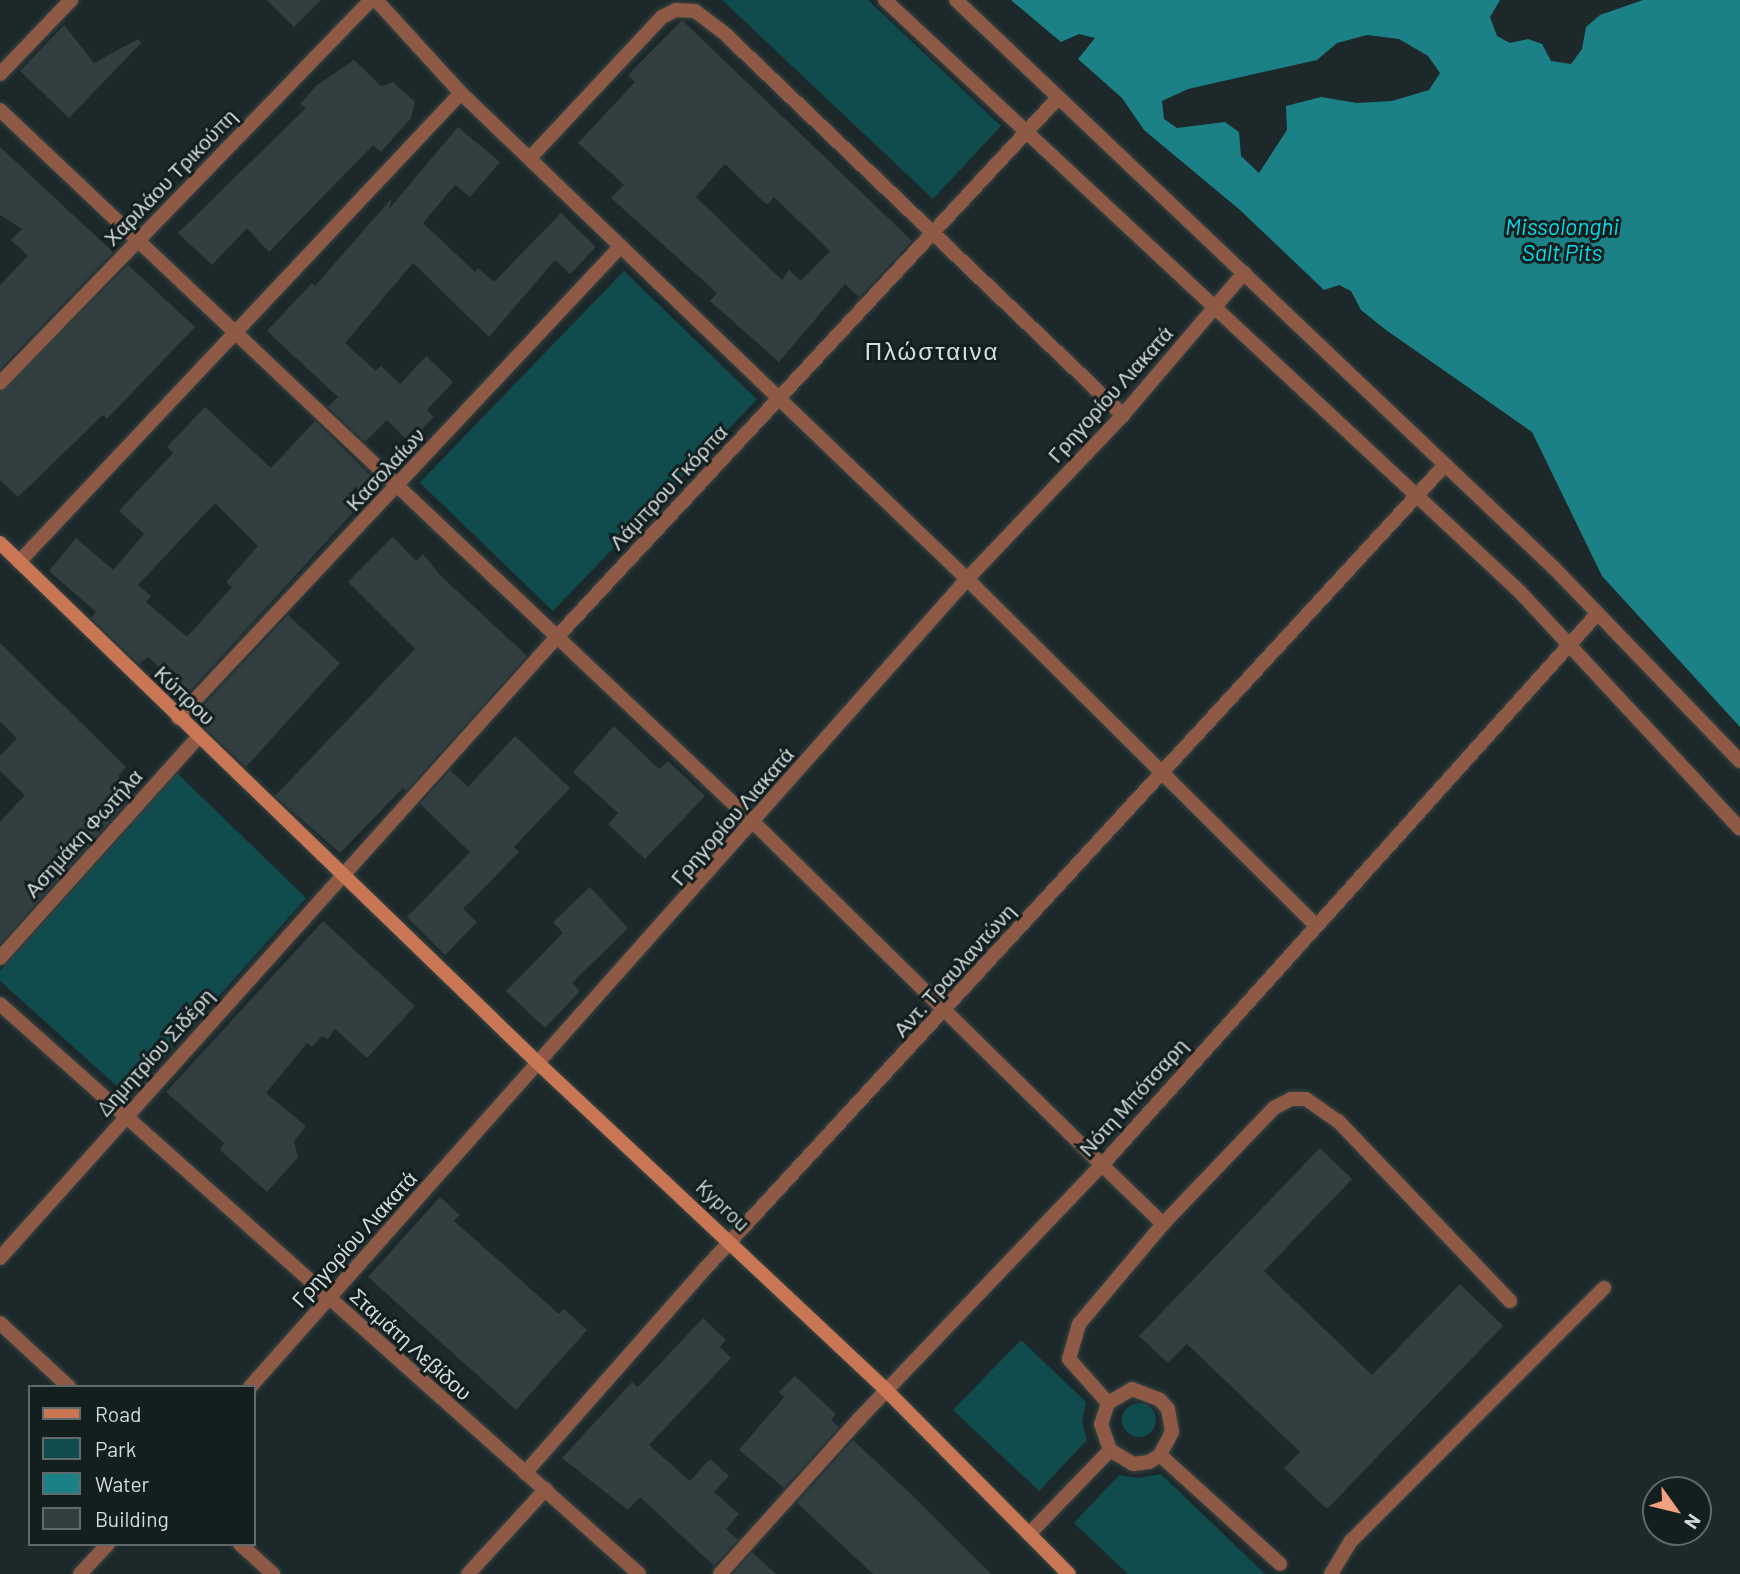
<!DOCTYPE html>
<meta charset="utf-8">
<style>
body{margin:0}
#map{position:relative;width:1740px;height:1574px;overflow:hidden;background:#1c2829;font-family:Barlow,sans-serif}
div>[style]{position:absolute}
.green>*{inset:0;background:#104b4e;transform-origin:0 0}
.round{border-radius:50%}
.water>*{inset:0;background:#1b8187}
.building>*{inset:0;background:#323e3f}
.roads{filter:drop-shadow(0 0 2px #394545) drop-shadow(0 0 2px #394545)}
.service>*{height:14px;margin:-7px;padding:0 7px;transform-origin:7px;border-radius:7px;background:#8e5a45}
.minor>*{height:14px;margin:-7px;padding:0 7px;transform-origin:7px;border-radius:7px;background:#8e5a45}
.tertiary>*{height:14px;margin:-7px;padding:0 7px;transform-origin:7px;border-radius:7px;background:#8e5a45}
.secondary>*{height:14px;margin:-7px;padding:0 7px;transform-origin:7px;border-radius:7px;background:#c97654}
span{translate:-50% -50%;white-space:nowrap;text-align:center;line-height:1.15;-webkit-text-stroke:6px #131e1f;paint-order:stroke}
.street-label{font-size:21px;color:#d3dbdb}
.water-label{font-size:23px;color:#03dee8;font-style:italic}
.quarter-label{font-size:24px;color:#d0e0e0;letter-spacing:2px}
.legend{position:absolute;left:28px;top:1385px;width:228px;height:161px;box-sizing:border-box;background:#131e1f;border:2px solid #606a6a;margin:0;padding:9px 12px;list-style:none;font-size:21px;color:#d3dbdb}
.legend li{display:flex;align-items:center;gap:14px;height:35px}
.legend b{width:35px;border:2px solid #606a6a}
.north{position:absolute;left:1642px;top:1476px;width:70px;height:70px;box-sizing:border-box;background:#131e1f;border:2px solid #606a6a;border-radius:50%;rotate:124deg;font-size:19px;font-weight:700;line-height:28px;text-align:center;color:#d3dbdb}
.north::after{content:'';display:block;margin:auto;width:24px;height:32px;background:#f2a080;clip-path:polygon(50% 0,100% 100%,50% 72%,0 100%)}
</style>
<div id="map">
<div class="green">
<div style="clip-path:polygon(722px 0,868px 0,1001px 126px,933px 199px)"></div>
<div style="left:624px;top:271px;width:185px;height:294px;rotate:44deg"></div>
<div style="clip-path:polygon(177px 773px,306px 898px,129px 1097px,0 981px,0 971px)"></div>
<div style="clip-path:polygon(1021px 1340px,1086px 1402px,1082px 1422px,1087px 1440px,1039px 1491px,953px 1410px)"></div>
<div class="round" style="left:1122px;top:1403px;width:34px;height:34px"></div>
<div style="clip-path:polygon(1161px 1474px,1265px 1574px,1128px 1574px,1074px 1523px,1119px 1475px,1139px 1478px)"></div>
</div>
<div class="water">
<div style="clip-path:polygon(evenodd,1011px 0,1500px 0,1490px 17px,1497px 36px,1510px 43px,1528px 39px,1542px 44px,1551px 61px,1571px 64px,1582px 49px,1586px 27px,1600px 15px,1643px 0,1740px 0,1740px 727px,1602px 576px,1532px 432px,1386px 330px,1361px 310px,1351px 291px,1339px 285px,1324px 290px,1240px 210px,1144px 130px,1122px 98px,1078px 59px,1095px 38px,1079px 34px,1061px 42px,1011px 0,1367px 35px,1399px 39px,1428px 56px,1440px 73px,1429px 90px,1392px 101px,1357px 103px,1321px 97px,1286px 106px,1287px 130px,1259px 173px,1241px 156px,1239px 132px,1225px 122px,1177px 128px,1164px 119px,1162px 101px,1188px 89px,1317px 60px,1337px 43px,1367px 35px)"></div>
</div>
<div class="building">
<div style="clip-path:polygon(267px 0,321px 0,294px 27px)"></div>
<div style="clip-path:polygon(evenodd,682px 20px,912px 241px,859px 297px,845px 284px,779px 362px,710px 301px,717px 293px,611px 198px,624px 185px,578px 143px,635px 82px,628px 75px,682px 20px,725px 164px,767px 205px,774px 197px,830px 251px,801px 281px,789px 270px,782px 280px,696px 197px,725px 164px)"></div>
<div style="clip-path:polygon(64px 25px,94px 63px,138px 39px,141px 43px,69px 118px,20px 71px)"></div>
<div style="clip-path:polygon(354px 60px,381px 86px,393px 82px,415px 102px,411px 118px,381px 152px,373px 145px,269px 252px,247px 228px,212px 265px,178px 233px,306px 108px,300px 104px,317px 85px)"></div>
<div style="clip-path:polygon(458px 127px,500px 162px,470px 197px,455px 185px,423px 223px,475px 272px,478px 268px,494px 282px,561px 213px,596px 247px,570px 274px,555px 260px,489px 337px,413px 263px,345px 343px,376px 371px,381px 366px,400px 384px,426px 356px,453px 382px,427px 410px,434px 417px,409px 442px,387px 420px,365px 442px,328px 407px,338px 397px,267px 331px,312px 283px,315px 286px,392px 198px,389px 209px)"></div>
<div style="clip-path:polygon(0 147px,113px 252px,0 369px,0 285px,28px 256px,11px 240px,22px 229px,0 215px)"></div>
<div style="clip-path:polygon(128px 265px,195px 327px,107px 419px,103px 415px,18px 497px,0 480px,0 392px)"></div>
<div style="clip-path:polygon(evenodd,205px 407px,271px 468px,315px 421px,379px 484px,188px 693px,148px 657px,139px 664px,91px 618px,96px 612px,49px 571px,76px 538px,113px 570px,144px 534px,119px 511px,173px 453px,167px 447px,205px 407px,215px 503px,258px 546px,226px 582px,232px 587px,187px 637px,146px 602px,151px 596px,138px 585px,215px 503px)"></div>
<div style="clip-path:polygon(393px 537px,416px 561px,423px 554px,441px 576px,527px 656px,406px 791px,403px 788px,340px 853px,275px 796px,415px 649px,348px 582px)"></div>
<div style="clip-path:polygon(288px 615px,340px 663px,246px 767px,203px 726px,213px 715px,203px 706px)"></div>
<div style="clip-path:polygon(0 643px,126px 767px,118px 776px,135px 793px,0 944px,0 822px,25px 795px,0 771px,0 756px,17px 738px,0 722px)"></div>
<div style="clip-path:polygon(614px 726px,659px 769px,668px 761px,705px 796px,645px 859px,608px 824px,618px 813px,573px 772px)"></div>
<div style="clip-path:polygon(515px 736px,570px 788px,514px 847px,519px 852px,463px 909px,477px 922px,445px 955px,407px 917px,470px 852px,420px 804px,450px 770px,468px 787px)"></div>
<div style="clip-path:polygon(590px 887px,628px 928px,572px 983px,580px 991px,545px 1028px,506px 991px,563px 933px,553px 922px)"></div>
<div style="clip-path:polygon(323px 921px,415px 1006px,367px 1058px,335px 1029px,328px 1039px,322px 1036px,312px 1047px,307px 1043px,266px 1093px,306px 1126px,294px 1141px,298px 1157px,267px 1192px,220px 1150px,224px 1143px,166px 1092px)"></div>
<div style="clip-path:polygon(1320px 1148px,1352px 1179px,1264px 1271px,1372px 1375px,1460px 1284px,1503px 1326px,1327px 1509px,1284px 1468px,1300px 1452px,1187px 1344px,1168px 1363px,1139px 1336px)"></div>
<div style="clip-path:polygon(440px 1197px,460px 1215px,454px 1221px,559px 1314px,564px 1309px,587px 1330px,516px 1410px,368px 1277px)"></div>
<div style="clip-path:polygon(703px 1318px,726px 1340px,720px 1347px,731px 1358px,649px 1445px,690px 1481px,710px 1459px,729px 1476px,714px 1492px,739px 1514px,726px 1529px,738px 1540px,714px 1566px,640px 1497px,628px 1510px,562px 1458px,632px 1382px,638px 1387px)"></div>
<div style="clip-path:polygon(795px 1376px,836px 1414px,831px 1420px,839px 1427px,784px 1488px,739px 1450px,784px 1397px,779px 1392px)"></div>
<div style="clip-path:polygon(853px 1440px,915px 1498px,991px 1574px,873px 1574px,797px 1503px)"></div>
<div style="clip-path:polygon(752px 1552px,776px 1574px,733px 1574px)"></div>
</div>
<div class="roads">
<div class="service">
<div style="left:1102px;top:1165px;width:85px;rotate:44deg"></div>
<div style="left:1163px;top:1224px;width:161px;rotate:-46.3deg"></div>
<div style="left:1274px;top:1108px;width:19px;rotate:-28deg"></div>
<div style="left:1291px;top:1099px;width:15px"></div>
<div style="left:1306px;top:1099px;width:39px;rotate:35deg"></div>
<div style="left:1338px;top:1121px;width:249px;rotate:46.3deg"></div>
<div style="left:1163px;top:1224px;width:131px;rotate:130deg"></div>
<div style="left:1079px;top:1324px;width:36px;rotate:106deg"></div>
<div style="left:1069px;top:1359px;width:59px;rotate:48.4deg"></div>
<div style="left:1108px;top:1403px;width:22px;rotate:108deg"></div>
<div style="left:1101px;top:1424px;width:28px;rotate:71deg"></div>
<div style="left:1110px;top:1450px;width:27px;rotate:31deg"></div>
<div style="left:1133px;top:1464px;width:16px;rotate:-7deg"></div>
<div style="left:1149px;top:1462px;width:13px;rotate:-32deg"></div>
<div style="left:1160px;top:1455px;width:162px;rotate:42.2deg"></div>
<div style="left:1108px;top:1403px;width:28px;rotate:-30deg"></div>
<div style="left:1132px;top:1389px;width:30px;rotate:21deg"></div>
<div style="left:1160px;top:1400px;width:12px;rotate:48deg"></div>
<div style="left:1168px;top:1409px;width:23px;rotate:80deg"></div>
<div style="left:1172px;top:1432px;width:26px;rotate:118deg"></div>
<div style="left:1029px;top:1534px;width:117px;rotate:-46deg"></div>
<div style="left:1331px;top:1574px;width:39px;rotate:-59deg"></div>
<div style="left:1351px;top:1541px;width:358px;rotate:-45deg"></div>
</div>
<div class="minor">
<div style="left:376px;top:0;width:126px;rotate:47.6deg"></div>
<div style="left:461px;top:93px;width:702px;rotate:43.84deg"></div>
<div style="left:967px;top:579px;width:489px;rotate:44.8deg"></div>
<div style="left:0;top:74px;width:103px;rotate:-46.2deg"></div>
<div style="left:0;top:110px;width:1038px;rotate:43.4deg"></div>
<div style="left:754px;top:823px;width:488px;rotate:44.5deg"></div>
<div style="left:530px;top:158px;width:193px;rotate:-46.9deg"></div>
<div style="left:662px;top:17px;width:16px;rotate:-27deg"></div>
<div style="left:676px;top:10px;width:19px;rotate:3deg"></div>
<div style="left:695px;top:11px;width:35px;rotate:37deg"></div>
<div style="left:723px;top:32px;width:554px;rotate:43.76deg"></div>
<div style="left:19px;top:562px;width:644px;rotate:-46.7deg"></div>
<div style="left:178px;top:718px;width:647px;rotate:-46.82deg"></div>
<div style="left:0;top:958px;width:297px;rotate:-48.1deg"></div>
<div style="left:0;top:1004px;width:856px;rotate:41.73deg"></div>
<div style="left:0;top:1258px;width:833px;rotate:-48.12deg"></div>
<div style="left:556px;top:638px;width:737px;rotate:-47.09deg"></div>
<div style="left:0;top:1323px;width:94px;rotate:42.8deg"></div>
<div style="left:525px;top:1473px;width:269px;rotate:-48.6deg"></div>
<div style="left:703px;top:1271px;width:1096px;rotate:-47.37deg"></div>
<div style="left:240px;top:1544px;width:45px;rotate:42.3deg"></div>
<div style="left:468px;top:1574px;width:115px;rotate:-47.5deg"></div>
<div style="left:720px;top:1574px;width:208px;rotate:-48.1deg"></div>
<div style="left:859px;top:1419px;width:352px;rotate:-46.3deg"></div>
<div style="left:1102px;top:1165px;width:741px;rotate:-48.06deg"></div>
</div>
<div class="tertiary">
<div style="left:885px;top:0;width:868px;rotate:42.99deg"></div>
<div style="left:1520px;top:592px;width:323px;rotate:47.1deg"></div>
<div style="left:956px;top:0;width:826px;rotate:43.53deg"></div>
<div style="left:1555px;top:569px;width:267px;rotate:46.1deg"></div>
<div style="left:0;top:383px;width:533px;rotate:-45.91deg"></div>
<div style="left:250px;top:1387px;width:1080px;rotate:-48.41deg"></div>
<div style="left:967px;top:579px;width:226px;rotate:-46.4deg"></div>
<div style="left:1123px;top:415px;width:187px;rotate:-49.6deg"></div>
<div style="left:80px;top:1574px;width:41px;rotate:-47deg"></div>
</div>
<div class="secondary">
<div style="left:0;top:543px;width:750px;rotate:44.03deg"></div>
<div style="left:539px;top:1064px;width:478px;rotate:43.2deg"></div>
<div style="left:887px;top:1391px;width:258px;rotate:45.2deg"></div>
</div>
</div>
<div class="street-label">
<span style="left:170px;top:177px;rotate:-46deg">Χαριλάου Τρικούπη</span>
<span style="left:1110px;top:394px;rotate:-48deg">Γρηγορίου Λιακατά</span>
<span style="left:385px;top:469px;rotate:-47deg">Κασολαίων</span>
<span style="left:668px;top:487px;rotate:-47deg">Λάμπρου Γκόρπα</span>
<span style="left:185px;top:695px;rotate:44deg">Κύπρου</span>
<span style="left:732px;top:816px;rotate:-49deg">Γρηγορίου Λιακατά</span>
<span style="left:83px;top:833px;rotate:-48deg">Ασημάκη Φωτήλα</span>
<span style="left:954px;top:970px;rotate:-48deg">Αντ. Τραυλαντώνη</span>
<span style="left:155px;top:1052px;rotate:-48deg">Δημητρίου Σιδέρη</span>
<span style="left:1133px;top:1097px;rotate:-48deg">Νότη Μπότσαρη</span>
<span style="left:723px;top:1205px;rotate:43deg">Kyprou</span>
<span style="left:354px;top:1239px;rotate:-48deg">Γρηγορίου Λιακατά</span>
<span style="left:411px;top:1344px;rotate:42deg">Σταμάτη Λεβίδου</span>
</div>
<div class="water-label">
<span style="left:1562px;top:239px">Missolonghi<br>Salt Pits</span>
</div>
<div class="quarter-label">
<span style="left:932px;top:351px">Πλώσταινα</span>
</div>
<ul class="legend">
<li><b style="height:9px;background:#c97654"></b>Road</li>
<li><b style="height:19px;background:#104b4e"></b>Park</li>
<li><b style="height:19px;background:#1b8187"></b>Water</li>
<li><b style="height:19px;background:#323e3f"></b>Building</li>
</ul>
<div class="north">N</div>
</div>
